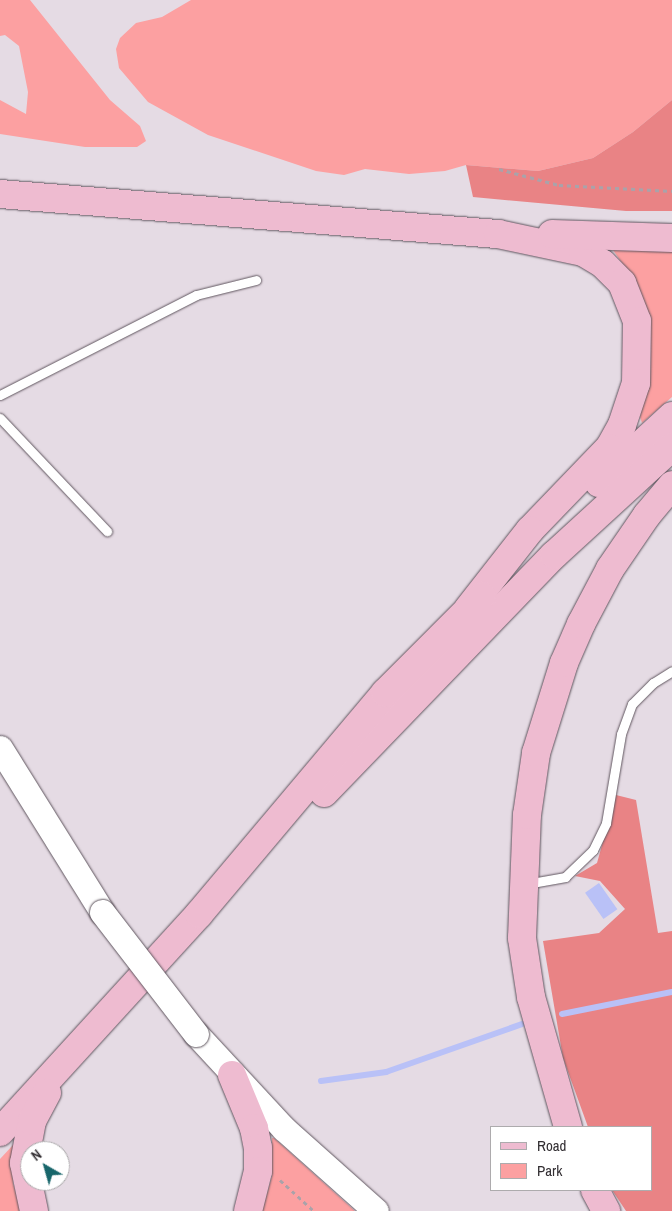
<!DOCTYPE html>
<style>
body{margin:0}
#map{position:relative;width:672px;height:1211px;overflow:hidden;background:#e5dbe4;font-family:"Archivo Narrow",sans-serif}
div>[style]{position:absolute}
.green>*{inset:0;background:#fca0a1}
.forest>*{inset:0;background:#e98385}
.water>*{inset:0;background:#b9c1f7;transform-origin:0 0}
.stream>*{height:6px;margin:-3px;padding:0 3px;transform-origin:3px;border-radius:3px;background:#b9c1f7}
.path>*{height:3px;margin-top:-1.5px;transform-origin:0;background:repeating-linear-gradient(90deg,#aaa2a9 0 4px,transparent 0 8px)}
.roads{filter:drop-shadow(0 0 1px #60565f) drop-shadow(0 0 1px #60565f)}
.service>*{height:9px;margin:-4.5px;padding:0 4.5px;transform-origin:4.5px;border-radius:4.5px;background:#fff}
.secondary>*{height:25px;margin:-12.5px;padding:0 12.5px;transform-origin:12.5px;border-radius:12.5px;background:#fff}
.primary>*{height:28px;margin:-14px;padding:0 14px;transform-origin:14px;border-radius:14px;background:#eebbd0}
.bridges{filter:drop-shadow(0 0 1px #60565f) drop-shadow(0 0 1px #60565f)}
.secondary-bridge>*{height:25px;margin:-12.5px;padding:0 12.5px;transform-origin:12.5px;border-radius:12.5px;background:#fff}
span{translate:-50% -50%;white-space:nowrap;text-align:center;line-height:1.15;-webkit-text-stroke:4px #fff;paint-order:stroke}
.legend{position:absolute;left:490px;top:1126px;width:162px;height:65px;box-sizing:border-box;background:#fff;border:1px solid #adabad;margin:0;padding:6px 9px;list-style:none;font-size:15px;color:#322e32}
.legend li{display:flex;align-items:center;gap:10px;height:25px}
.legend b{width:25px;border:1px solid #adabad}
.north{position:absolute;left:20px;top:1141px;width:50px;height:50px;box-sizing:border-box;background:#fff;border:1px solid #adabad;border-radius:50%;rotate:322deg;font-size:14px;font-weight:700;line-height:20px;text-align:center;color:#322e32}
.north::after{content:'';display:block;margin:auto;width:18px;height:22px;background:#18666b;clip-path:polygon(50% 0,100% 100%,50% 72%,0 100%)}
</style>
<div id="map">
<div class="green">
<div style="clip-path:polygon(0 0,30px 0,110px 100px,140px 126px,146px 141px,137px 147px,85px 147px,0 134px,0 100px,26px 114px,28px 92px,19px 46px,5px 35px,0 36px)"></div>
<div style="clip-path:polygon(191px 0,672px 0,672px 100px,633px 132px,593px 158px,538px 171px,466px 165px,445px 171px,409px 174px,365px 169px,344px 175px,316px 171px,208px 135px,148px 102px,119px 68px,116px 49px,120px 38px,136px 23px,162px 17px)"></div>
<div style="clip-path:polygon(617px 247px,672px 247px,672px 397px,642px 423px,640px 417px,650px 374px,651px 330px,635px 282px,613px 250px)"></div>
<div style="clip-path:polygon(272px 1138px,274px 1138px,355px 1211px,262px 1211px,272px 1176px)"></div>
<div style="clip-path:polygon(13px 1145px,13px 1183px,21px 1211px,0 1211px,0 1159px)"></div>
</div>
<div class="forest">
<div style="clip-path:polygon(672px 100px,672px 211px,626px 211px,473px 197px,466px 165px,538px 171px,593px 158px,633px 132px)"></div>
<div style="clip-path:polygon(616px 795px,636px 800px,658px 933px,672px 931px,672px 1211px,626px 1211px,612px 1190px,651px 1190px,651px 1127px,588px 1127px,563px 1058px,543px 941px,599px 933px,625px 909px,600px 881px,575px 876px,597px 863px)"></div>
</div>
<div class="water">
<div style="left:599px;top:883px;width:32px;height:17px;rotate:55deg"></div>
</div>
<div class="stream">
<div style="left:562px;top:1014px;width:112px;rotate:-11.3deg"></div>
<div style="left:321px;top:1081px;width:66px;rotate:-7.9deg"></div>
<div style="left:386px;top:1072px;width:144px;rotate:-19.4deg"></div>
</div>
<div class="path">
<div style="left:499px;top:169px;width:62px;rotate:14.9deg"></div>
<div style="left:559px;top:185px;width:113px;rotate:3deg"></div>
<div style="left:280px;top:1180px;width:46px;rotate:42.4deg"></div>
</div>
<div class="roads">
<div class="service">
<div style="left:0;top:395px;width:220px;rotate:-27deg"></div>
<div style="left:196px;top:295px;width:62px;rotate:-14deg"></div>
<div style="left:0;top:418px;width:156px;rotate:46.6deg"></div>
<div style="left:526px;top:884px;width:40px;rotate:-10deg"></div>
<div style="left:565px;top:877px;width:39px;rotate:-44deg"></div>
<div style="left:593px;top:850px;width:30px;rotate:-64deg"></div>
<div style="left:606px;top:823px;width:90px;rotate:-80.4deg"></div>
<div style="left:621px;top:734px;width:32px;rotate:-70deg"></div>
<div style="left:632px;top:704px;width:30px;rotate:-45deg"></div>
<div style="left:653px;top:683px;width:22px;rotate:-32deg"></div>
</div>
<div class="secondary">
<div style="left:0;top:748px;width:193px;rotate:58.1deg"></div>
<div style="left:196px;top:1034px;width:129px;rotate:47.2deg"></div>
<div style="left:284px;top:1129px;width:123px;rotate:41.7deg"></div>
</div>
<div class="primary">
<div style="left:0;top:194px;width:500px;rotate:4.6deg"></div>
<div style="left:498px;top:234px;width:87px;rotate:12deg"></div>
<div style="left:583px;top:252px;width:23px;rotate:31deg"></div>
<div style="left:603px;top:264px;width:27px;rotate:45deg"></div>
<div style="left:622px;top:283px;width:41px;rotate:68.5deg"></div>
<div style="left:637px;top:321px;width:62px;rotate:90.9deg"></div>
<div style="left:636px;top:383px;width:44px;rotate:108.4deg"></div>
<div style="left:622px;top:425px;width:26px;rotate:119deg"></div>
<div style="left:609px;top:448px;width:114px;rotate:133.9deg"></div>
<div style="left:530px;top:530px;width:100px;rotate:128.1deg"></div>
<div style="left:552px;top:234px;width:120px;rotate:1.9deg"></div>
<div style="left:599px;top:483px;width:99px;rotate:-42.5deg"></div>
<div style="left:324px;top:793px;width:331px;rotate:-46deg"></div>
<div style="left:554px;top:555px;width:160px;rotate:-42.5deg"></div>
<div style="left:232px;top:1075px;width:57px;rotate:67.5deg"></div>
<div style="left:254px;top:1128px;width:20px;rotate:79deg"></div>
<div style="left:258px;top:1148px;width:23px;rotate:90deg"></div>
<div style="left:258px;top:1171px;width:41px;rotate:104deg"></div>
<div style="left:568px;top:1127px;width:135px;rotate:-105.9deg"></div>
<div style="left:531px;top:997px;width:60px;rotate:-98.7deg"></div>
<div style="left:522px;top:938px;width:123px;rotate:-87.7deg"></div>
<div style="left:527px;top:815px;width:63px;rotate:-81.7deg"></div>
<div style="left:536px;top:753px;width:94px;rotate:-72.7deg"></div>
<div style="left:564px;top:663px;width:43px;rotate:-66.4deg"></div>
<div style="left:581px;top:624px;width:62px;rotate:-62.2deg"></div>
<div style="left:610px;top:569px;width:65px;rotate:-55.6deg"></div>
<div style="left:647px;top:515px;width:39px;rotate:-50deg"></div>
<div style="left:0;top:1132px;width:295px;rotate:-47.6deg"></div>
<div style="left:199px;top:914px;width:289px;rotate:-49.9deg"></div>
<div style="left:385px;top:693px;width:137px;rotate:-45deg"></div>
<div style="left:595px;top:1190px;width:24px;rotate:62deg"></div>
<div style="left:34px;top:1211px;width:49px;rotate:-101.8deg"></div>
<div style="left:24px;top:1163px;width:43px;rotate:-79.2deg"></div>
<div style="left:32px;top:1121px;width:32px;rotate:-62deg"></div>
</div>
</div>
<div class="bridges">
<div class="secondary-bridge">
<div style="left:102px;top:912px;width:154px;rotate:52.4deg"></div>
</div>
</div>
<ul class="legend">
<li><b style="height:6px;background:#eebbd0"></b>Road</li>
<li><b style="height:14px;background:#fca0a1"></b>Park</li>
</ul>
<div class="north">N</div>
</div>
